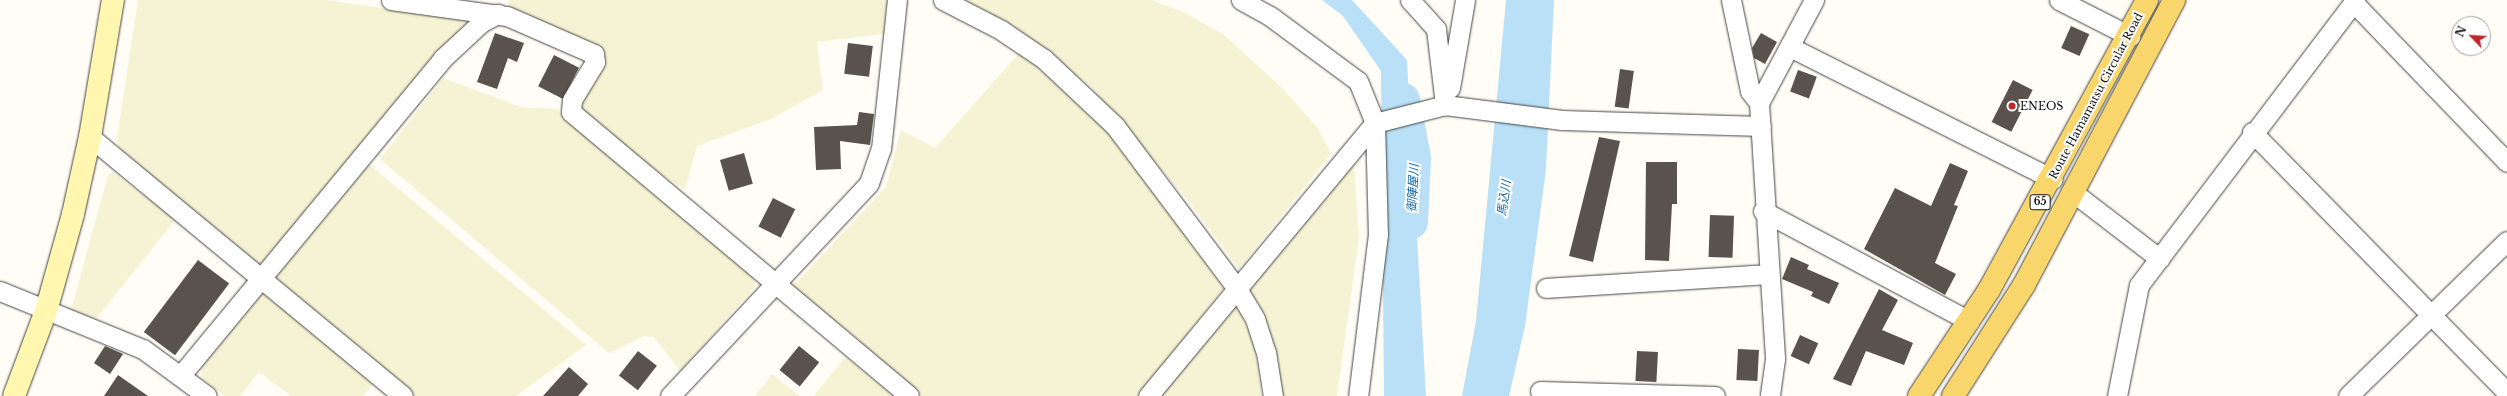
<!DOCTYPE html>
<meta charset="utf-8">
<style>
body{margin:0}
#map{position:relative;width:2507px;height:396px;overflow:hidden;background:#fffdf5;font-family:"Libre Baskerville","Noto Sans JP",serif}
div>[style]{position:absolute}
.farmland>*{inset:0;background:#f6f3d4}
.water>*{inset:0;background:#b9e0f7}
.river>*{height:33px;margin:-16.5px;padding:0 16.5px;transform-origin:16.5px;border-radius:16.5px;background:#b9e0f7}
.building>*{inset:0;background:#5a524d;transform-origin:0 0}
.roads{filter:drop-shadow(0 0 1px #444) drop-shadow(0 0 1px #444)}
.street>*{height:19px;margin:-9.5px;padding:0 9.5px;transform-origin:9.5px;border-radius:9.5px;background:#fff}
.secondary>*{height:22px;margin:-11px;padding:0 11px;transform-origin:11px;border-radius:11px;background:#fff6b0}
.primary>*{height:22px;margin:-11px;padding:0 11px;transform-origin:11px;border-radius:11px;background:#f9d66b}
.dots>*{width:11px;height:11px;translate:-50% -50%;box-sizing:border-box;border:2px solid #fff;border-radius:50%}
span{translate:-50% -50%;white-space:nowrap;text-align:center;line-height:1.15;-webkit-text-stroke:4px #fff;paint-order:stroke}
.shield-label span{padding:1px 3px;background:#fff;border:1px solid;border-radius:3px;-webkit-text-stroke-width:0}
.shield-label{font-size:10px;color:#111;font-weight:700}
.street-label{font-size:11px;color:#111}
.poi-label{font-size:11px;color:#111}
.left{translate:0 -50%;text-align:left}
.water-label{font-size:12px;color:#1768a6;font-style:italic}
.north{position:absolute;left:2451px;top:16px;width:40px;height:40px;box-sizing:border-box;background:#fff;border:1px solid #a0a0a0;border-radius:50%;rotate:295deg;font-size:11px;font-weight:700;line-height:16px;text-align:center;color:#111}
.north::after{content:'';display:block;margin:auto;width:14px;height:18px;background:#c4262e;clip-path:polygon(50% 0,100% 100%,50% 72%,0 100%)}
</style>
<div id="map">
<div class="farmland">
<div style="clip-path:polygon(138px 0,326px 0,473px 21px,258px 268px,119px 149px,117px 138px)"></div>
<div style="clip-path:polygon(509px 0,887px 0,884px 34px,817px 42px,823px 90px,771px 119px,697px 146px,685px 190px,575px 116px,595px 62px,507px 16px)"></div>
<div style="clip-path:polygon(966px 0,1151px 0,1183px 12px,1223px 34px,1282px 88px,1317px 127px,1331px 154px,1239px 269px,1189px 202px,1089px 85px,1019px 30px)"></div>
<div style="clip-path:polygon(1020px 52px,1103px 126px,1224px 288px,1138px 396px,921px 396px,793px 286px,886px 187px,901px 130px,935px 148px)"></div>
<div style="clip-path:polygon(443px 78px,521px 107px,557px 109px,602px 151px,753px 277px,755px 287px,680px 371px,654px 337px,644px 336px,609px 353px,380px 159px)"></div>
<div style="clip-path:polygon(365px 161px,586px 345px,516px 396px,412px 396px,270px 278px)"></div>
<div style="clip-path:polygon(1354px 163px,1359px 238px,1337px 396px,1282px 396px,1271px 336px,1248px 287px)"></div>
<div style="clip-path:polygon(112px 172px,176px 219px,96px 319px,71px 310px,108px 175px)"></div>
<div style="clip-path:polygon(267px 293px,376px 380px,363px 396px,291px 396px,259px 372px,240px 396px,224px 396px,201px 377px,202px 365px,259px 294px)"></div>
<div style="clip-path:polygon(1235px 299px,1254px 346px,1262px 396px,1155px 396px)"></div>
<div style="clip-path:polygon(846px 357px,893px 396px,813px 396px)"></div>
<div style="clip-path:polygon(772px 374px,800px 396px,755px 396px)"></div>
</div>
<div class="water">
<div style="clip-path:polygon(1322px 0,1352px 0,1407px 60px,1426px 396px,1384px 396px,1381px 71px,1343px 16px)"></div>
<div style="clip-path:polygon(1506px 0,1554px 0,1546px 169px,1525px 326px,1509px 396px,1462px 396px,1476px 321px)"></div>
</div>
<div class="river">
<div style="left:1403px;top:99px;width:60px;rotate:79.4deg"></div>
<div style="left:1414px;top:158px;width:64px;rotate:92.7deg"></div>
</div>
<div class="building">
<div style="left:2071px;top:26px;width:20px;height:24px;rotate:24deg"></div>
<div style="clip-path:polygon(495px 33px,524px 43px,517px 62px,508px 58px,497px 89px,477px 82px)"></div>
<div style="clip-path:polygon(1761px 33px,1777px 42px,1765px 64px,1754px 58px,1752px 48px)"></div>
<div style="left:848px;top:43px;width:25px;height:31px;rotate:7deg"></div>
<div style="left:554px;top:55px;width:28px;height:35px;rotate:27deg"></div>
<div style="left:1620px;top:69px;width:14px;height:38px;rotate:8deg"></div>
<div style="left:1798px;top:70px;width:20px;height:23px;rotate:20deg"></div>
<div style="left:2013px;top:80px;width:22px;height:47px;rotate:27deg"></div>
<div style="clip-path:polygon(859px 112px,874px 114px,870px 145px,840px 141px,841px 169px,816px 170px,814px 127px,857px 125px)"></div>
<div style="clip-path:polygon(1599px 137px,1620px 141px,1593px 262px,1569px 256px)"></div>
<div style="left:744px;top:153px;width:32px;height:25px;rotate:74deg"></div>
<div style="clip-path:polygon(1646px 162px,1677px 162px,1677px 204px,1672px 204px,1669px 261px,1645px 260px)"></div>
<div style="clip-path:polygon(1950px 163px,1968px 171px,1954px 205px,1958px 206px,1935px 263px,1956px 274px,1945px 295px,1864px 249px,1895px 188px,1931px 206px)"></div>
<div style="left:773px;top:198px;width:25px;height:32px;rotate:27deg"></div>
<div style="left:1710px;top:215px;width:24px;height:42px;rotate:2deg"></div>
<div style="clip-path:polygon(1791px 257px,1809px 265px,1807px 269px,1839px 283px,1829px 304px,1811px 296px,1813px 292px,1782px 279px)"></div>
<div style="left:198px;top:260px;width:39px;height:90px;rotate:37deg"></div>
<div style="clip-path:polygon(1879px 289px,1898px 300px,1882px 330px,1913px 343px,1904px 365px,1866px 351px,1851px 386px,1833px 379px)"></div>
<div style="left:1800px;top:335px;width:20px;height:23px;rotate:24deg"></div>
<div style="clip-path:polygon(105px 346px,123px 354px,110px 374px,94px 363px)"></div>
<div style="left:799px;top:346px;width:26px;height:31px;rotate:39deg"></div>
<div style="left:1738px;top:349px;width:21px;height:31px;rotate:3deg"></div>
<div style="left:638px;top:351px;width:24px;height:31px;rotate:38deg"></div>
<div style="left:1637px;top:351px;width:21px;height:30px;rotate:3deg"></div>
<div style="clip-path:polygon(569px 367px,588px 384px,578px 396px,543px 396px)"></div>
<div style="clip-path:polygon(118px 375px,148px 396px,104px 396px)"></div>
</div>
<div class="roads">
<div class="street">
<div style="left:391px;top:0;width:117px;rotate:7.9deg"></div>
<div style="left:507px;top:16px;width:95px;rotate:23.6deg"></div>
<div style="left:594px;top:54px;width:8px;rotate:83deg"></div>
<div style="left:595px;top:62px;width:44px;rotate:121.2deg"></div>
<div style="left:572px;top:100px;width:12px;rotate:95deg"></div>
<div style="left:571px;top:112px;width:441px;rotate:40deg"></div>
<div style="left:943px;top:0;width:65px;rotate:27.3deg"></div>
<div style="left:1001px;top:30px;width:52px;rotate:34deg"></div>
<div style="left:1044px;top:59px;width:98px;rotate:43.3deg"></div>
<div style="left:1115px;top:126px;width:201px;rotate:53.1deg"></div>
<div style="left:1236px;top:287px;width:37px;rotate:59deg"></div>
<div style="left:1255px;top:319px;width:35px;rotate:72deg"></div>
<div style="left:1266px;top:352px;width:45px;rotate:81deg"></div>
<div style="left:1241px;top:0;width:33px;rotate:29deg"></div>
<div style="left:1270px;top:16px;width:109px;rotate:36.5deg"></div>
<div style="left:1358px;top:81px;width:45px;rotate:68deg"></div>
<div style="left:1375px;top:123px;width:111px;rotate:88.5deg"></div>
<div style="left:1378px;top:234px;width:163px;rotate:97deg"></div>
<div style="left:1410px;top:0;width:39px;rotate:48deg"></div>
<div style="left:1436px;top:29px;width:77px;rotate:83.2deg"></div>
<div style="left:1731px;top:0;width:93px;rotate:78.2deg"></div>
<div style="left:1750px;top:91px;width:15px;rotate:53deg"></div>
<div style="left:1759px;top:103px;width:256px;rotate:86.4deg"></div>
<div style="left:1775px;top:359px;width:37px;rotate:98deg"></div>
<div style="left:2059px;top:0;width:80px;rotate:26.9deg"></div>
<div style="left:2353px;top:2px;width:222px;rotate:46.1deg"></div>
<div style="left:1790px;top:47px;width:294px;rotate:26.7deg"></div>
<div style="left:1450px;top:88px;width:89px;rotate:-80.3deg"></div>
<div style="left:1759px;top:103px;width:117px;rotate:-61.9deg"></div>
<div style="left:2252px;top:132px;width:364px;rotate:45.6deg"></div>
<div style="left:90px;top:137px;width:406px;rotate:39.6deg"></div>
<div style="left:2074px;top:193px;width:108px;rotate:37.5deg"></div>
<div style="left:1763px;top:211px;width:234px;rotate:28.1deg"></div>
<div style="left:1546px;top:288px;width:222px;rotate:-3.6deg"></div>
<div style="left:0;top:291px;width:154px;rotate:22.1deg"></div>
<div style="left:143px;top:349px;width:79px;rotate:36.3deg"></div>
<div style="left:181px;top:375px;width:410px;rotate:-50.4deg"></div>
<div style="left:442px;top:59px;width:54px;rotate:-42.8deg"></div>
<div style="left:482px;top:22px;width:18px;rotate:-27deg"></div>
<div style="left:1540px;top:391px;width:175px;rotate:1.6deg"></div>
<div style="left:670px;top:396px;width:291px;rotate:-46.9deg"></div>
<div style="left:869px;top:183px;width:36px;rotate:-71deg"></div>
<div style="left:881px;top:149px;width:150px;rotate:-83.9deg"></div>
<div style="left:1148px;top:396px;width:355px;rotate:-50.3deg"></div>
<div style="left:1375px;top:123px;width:72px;rotate:-14.4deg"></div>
<div style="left:1445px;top:105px;width:118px;rotate:7.3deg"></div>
<div style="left:1562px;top:120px;width:199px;rotate:1.7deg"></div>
<div style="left:2117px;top:396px;width:113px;rotate:-78.8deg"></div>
<div style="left:2139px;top:285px;width:358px;rotate:-52.8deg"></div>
<div style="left:2348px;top:396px;width:222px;rotate:-44.3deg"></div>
</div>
<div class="secondary">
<div style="left:14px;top:396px;width:91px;rotate:-69.4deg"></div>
<div style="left:46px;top:311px;width:101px;rotate:-74.4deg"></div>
<div style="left:73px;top:214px;width:79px;rotate:-77.6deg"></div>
<div style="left:90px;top:137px;width:139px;rotate:-80.5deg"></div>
</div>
<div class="primary">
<div style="left:1919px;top:396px;width:127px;rotate:-56.6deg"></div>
<div style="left:1989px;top:290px;width:330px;rotate:-61.4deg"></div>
<div style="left:1953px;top:396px;width:132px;rotate:-57.4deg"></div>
<div style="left:2024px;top:285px;width:322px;rotate:-62.2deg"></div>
</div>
</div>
<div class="dots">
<div style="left:2012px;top:106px;background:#c4262e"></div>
</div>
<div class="shield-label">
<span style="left:2040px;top:202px">65</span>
</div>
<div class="street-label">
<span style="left:2096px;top:96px;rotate:-62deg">Route Hamamatsu Circular Road</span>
</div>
<div class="poi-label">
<span class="left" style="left:2020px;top:106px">ENEOS</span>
</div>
<div class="water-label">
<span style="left:1413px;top:188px;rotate:-87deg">御陣屋川</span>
<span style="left:1504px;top:198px;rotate:-82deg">馬込川</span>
</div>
<div class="north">N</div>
</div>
